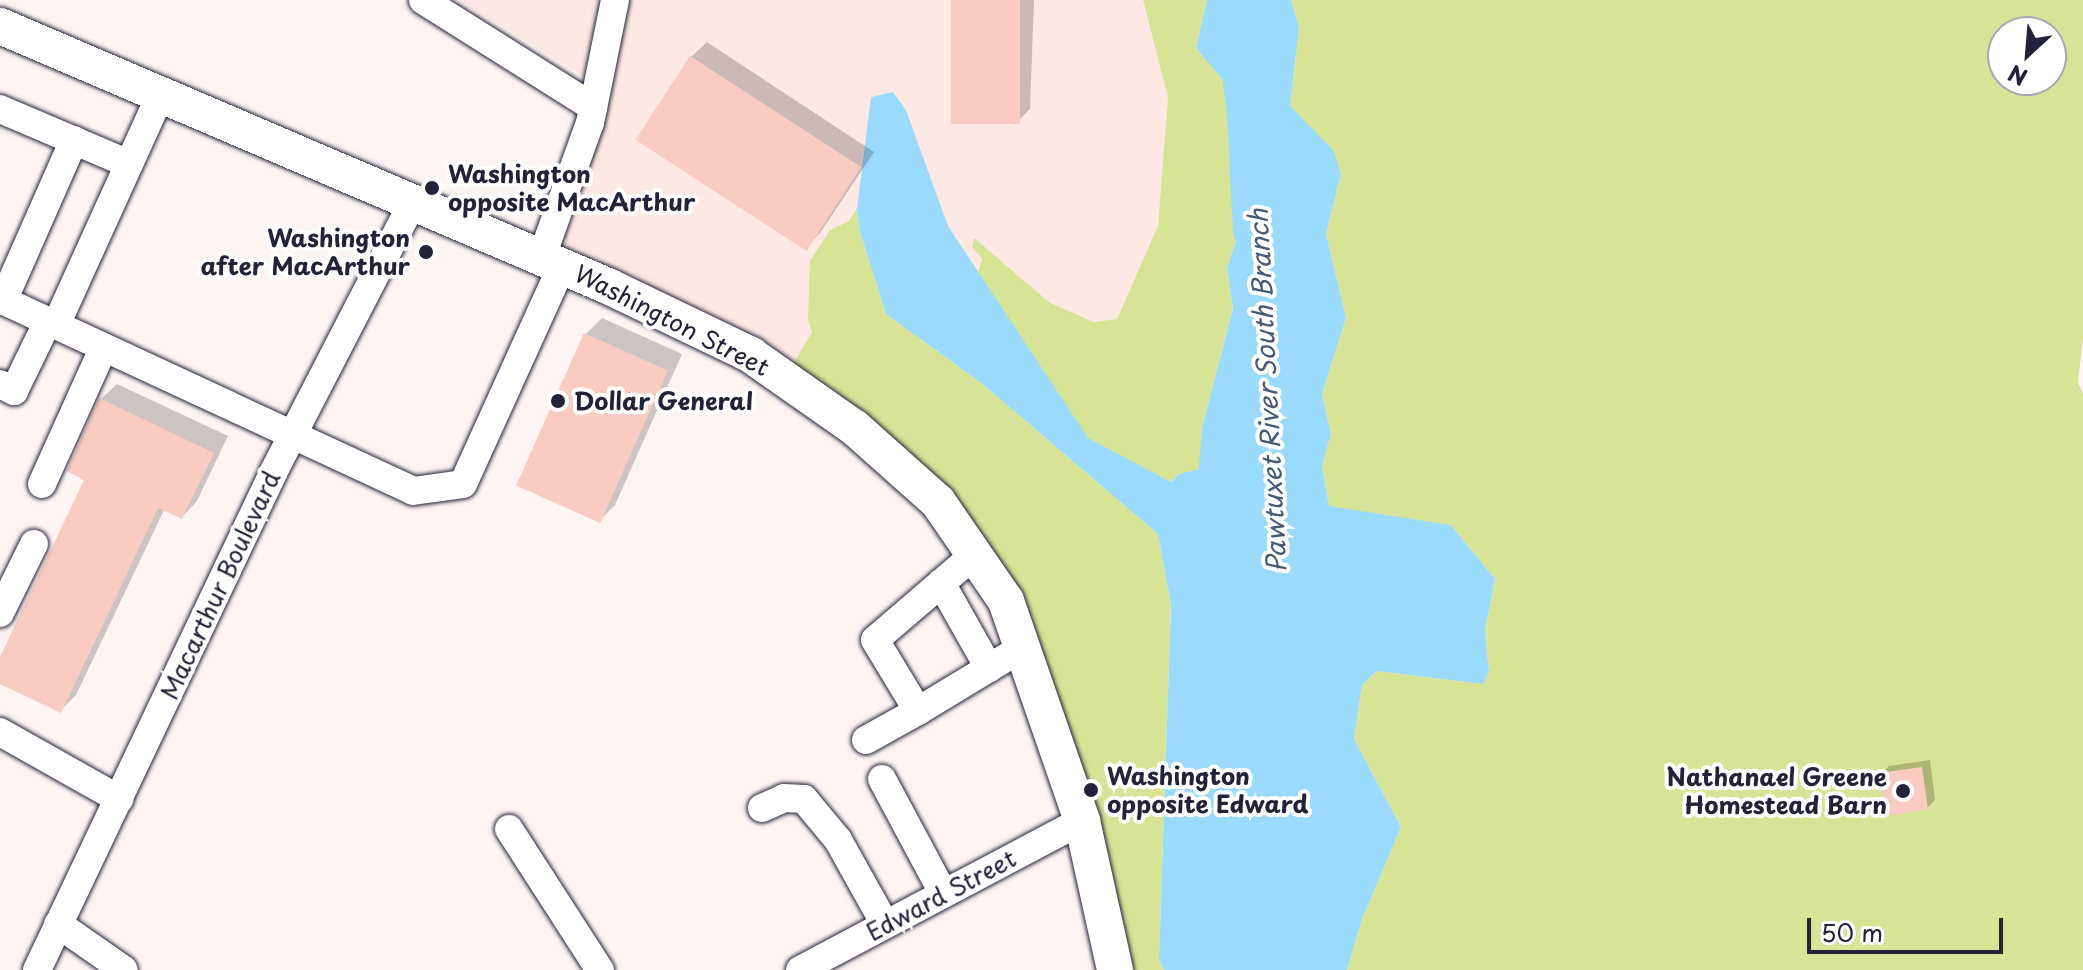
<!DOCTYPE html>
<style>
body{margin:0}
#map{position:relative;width:2083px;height:970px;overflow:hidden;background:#fef5f3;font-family:"Playpen Sans",sans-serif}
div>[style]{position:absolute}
.built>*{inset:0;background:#fde8e4}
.green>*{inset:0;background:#d7e395}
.water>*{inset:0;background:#9adafc}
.shadow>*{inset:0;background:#0003}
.river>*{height:48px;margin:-24px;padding:0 24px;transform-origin:24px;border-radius:24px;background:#9adafc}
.building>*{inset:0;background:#facbc1;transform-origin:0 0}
.roads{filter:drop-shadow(0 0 2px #22223b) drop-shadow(0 0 2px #22223b)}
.minor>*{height:28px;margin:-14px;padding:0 14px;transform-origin:14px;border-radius:14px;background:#fff}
.major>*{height:36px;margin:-18px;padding:0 18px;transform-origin:18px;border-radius:18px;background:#fff}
.dots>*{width:22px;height:22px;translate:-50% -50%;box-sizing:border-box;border:4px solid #fff;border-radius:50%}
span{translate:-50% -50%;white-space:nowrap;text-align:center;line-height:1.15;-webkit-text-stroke:8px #fff;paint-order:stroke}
.poi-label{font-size:24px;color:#22223b;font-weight:700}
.left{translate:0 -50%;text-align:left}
.right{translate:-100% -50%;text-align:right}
.street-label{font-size:24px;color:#22223b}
.water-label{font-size:26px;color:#465975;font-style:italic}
.north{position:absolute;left:1987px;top:16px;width:80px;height:80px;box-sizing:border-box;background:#fff;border:2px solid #a7a7b1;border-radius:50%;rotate:206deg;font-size:22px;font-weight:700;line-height:32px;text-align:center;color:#22223b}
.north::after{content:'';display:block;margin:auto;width:28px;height:36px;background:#22223b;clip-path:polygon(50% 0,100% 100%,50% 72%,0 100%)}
.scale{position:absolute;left:1807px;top:918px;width:196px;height:36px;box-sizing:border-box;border:4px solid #22223b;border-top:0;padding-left:10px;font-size:24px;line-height:28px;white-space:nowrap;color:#22223b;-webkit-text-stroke:6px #fff;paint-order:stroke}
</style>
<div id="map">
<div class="built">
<div style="clip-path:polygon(459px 0,1143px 0,1168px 98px,1158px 226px,1117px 319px,1094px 322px,1050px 303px,974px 239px,972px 247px,982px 259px,978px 272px,948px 226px,906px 110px,862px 165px,857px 208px,849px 221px,830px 230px,808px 320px,812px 332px,785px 378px,542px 255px,590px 80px)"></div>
</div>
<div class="green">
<div style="clip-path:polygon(1143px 0,1207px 0,1196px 48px,1239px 99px,1255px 132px,1255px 157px,1246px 211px,1227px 268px,1233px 308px,1202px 428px,1200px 469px,1179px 474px,1171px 482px,1088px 439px,978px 272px,982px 259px,972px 247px,974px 238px,1050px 303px,1094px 322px,1117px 319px,1158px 226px,1168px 98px)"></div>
<div style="clip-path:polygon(evenodd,1291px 0,2083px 0,2083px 338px,2078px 382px,2083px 394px,2083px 970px,1347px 970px,1362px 919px,1401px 827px,1354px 739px,1362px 685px,1377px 671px,1483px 684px,1489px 672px,1485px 630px,1495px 579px,1451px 525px,1329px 507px,1322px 466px,1331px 434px,1322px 394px,1346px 318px,1326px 234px,1341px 174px,1290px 106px,1299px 27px,1291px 0,2003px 32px,2051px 32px,2051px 80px,2003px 80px,2003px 32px)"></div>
<div style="clip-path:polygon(857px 208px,860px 232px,886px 314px,981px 383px,1158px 534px,1171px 605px,1159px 959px,1164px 970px,1111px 970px,1081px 826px,974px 555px,785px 378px,812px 332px,808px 320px,810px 261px,830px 230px,849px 221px)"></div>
</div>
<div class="water">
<div style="clip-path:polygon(1207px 0,1291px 0,1299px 27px,1290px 106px,1333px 150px,1341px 174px,1326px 234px,1346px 318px,1322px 394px,1331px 434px,1322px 466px,1329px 506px,1451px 525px,1495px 579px,1485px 630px,1489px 672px,1483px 684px,1377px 671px,1362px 685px,1354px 739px,1401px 827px,1362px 919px,1347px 970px,1164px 970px,1159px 959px,1171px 605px,1158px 534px,981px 383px,886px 314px,860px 232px,857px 208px,871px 97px,893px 92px,906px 110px,948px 226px,1088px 438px,1171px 482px,1179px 474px,1199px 469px,1202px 428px,1233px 308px,1227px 268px,1246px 211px,1255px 157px,1255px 132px,1239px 99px,1196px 48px)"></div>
</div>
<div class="shadow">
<div style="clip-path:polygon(953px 0,1034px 0,1030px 109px,1014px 125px)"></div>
<div style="clip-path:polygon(707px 42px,874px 152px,820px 233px,804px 249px,691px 57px)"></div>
<div style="clip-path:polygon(602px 318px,682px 354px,615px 505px,599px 521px,586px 334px)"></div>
<div style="clip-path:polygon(117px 384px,228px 436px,197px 501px,182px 517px,165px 508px,76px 695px,60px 711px,0 682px,0 661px,87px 479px,101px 399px)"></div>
<div style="clip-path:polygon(1930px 760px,1935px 800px,1927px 808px,1881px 774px,1889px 766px)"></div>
</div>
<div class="river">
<div style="left:1237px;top:0;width:113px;rotate:82.9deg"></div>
<div style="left:1251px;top:112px;width:118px;rotate:87.1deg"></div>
</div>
<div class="building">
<div style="left:951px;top:0;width:69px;height:124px"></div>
<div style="left:690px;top:56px;width:204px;height:100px;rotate:33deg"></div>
<div style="left:584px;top:333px;width:92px;height:167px;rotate:24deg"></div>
<div style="clip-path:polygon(99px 398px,214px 453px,182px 519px,158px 508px,61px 713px,0 684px,0 657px,84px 480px,67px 471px)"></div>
<div style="left:1922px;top:767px;width:43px;height:43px;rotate:82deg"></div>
</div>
<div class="roads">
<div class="minor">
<div style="left:423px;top:0;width:201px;rotate:32.2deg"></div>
<div style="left:0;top:109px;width:140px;rotate:23.1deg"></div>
<div style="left:542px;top:256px;width:141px;rotate:-70.2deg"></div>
<div style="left:590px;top:123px;width:126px;rotate:-78.5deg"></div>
<div style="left:0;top:299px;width:455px;rotate:24.9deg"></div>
<div style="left:413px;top:491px;width:50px;rotate:-8deg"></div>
<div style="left:463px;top:484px;width:239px;rotate:-65.6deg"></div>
<div style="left:3px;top:301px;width:176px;rotate:-66.2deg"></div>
<div style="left:56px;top:325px;width:254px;rotate:-65.6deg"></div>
<div style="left:0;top:384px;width:16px;rotate:27deg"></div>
<div style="left:14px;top:391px;width:78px;rotate:-64.1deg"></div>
<div style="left:42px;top:484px;width:150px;rotate:-65.7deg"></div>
<div style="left:974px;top:555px;width:130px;rotate:139.4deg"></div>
<div style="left:875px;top:640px;width:83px;rotate:58.8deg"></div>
<div style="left:918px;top:711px;width:122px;rotate:-31.2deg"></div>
<div style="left:941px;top:583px;width:98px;rotate:60.5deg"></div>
<div style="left:0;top:613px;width:77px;rotate:-63.8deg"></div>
<div style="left:0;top:732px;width:137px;rotate:29.4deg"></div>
<div style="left:866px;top:740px;width:60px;rotate:-29.1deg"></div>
<div style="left:882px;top:779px;width:129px;rotate:61.8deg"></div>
<div style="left:762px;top:808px;width:24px;rotate:-24deg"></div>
<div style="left:784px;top:798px;width:20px;rotate:3deg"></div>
<div style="left:804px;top:799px;width:53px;rotate:50.3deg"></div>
<div style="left:838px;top:840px;width:96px;rotate:60.8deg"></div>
<div style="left:509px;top:829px;width:168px;rotate:57.2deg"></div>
<div style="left:58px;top:924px;width:80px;rotate:34.9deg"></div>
<div style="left:37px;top:970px;width:552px;rotate:-64.59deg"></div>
<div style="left:274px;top:471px;width:301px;rotate:-62.7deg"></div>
<div style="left:800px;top:970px;width:319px;rotate:-27.9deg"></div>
</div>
<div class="major">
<div style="left:0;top:26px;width:663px;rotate:23.16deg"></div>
<div style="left:610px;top:287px;width:157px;rotate:25.7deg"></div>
<div style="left:751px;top:355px;width:127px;rotate:35.1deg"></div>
<div style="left:855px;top:428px;width:111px;rotate:41.7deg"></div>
<div style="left:938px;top:502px;width:120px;rotate:55.5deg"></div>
<div style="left:1006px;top:601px;width:233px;rotate:70.9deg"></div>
<div style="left:1082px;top:821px;width:153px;rotate:77.5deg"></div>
</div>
</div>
<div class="dots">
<div style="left:432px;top:188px;background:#22223b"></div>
<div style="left:426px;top:252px;background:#22223b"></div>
<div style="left:558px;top:401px;background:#22223b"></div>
<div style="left:1091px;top:790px;background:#22223b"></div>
<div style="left:1903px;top:791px;background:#22223b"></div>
</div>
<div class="poi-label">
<span class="left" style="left:448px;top:188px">Washington<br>opposite MacArthur</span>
<span class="right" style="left:410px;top:252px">Washington<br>after MacArthur</span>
<span class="left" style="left:574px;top:401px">Dollar General</span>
<span class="left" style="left:1107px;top:790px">Washington<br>opposite Edward</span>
<span class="right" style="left:1887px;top:791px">Nathanael Greene<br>Homestead Barn</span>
</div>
<div class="street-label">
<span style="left:672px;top:320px;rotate:27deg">Washington Street</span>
<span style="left:220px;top:585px;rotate:-65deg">Macarthur Boulevard</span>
<span style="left:941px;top:895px;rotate:-28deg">Edward Street</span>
</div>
<div class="water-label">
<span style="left:1267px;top:391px;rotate:-93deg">Pawtuxet River South Branch</span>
</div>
<div class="north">N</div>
<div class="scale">50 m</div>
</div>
